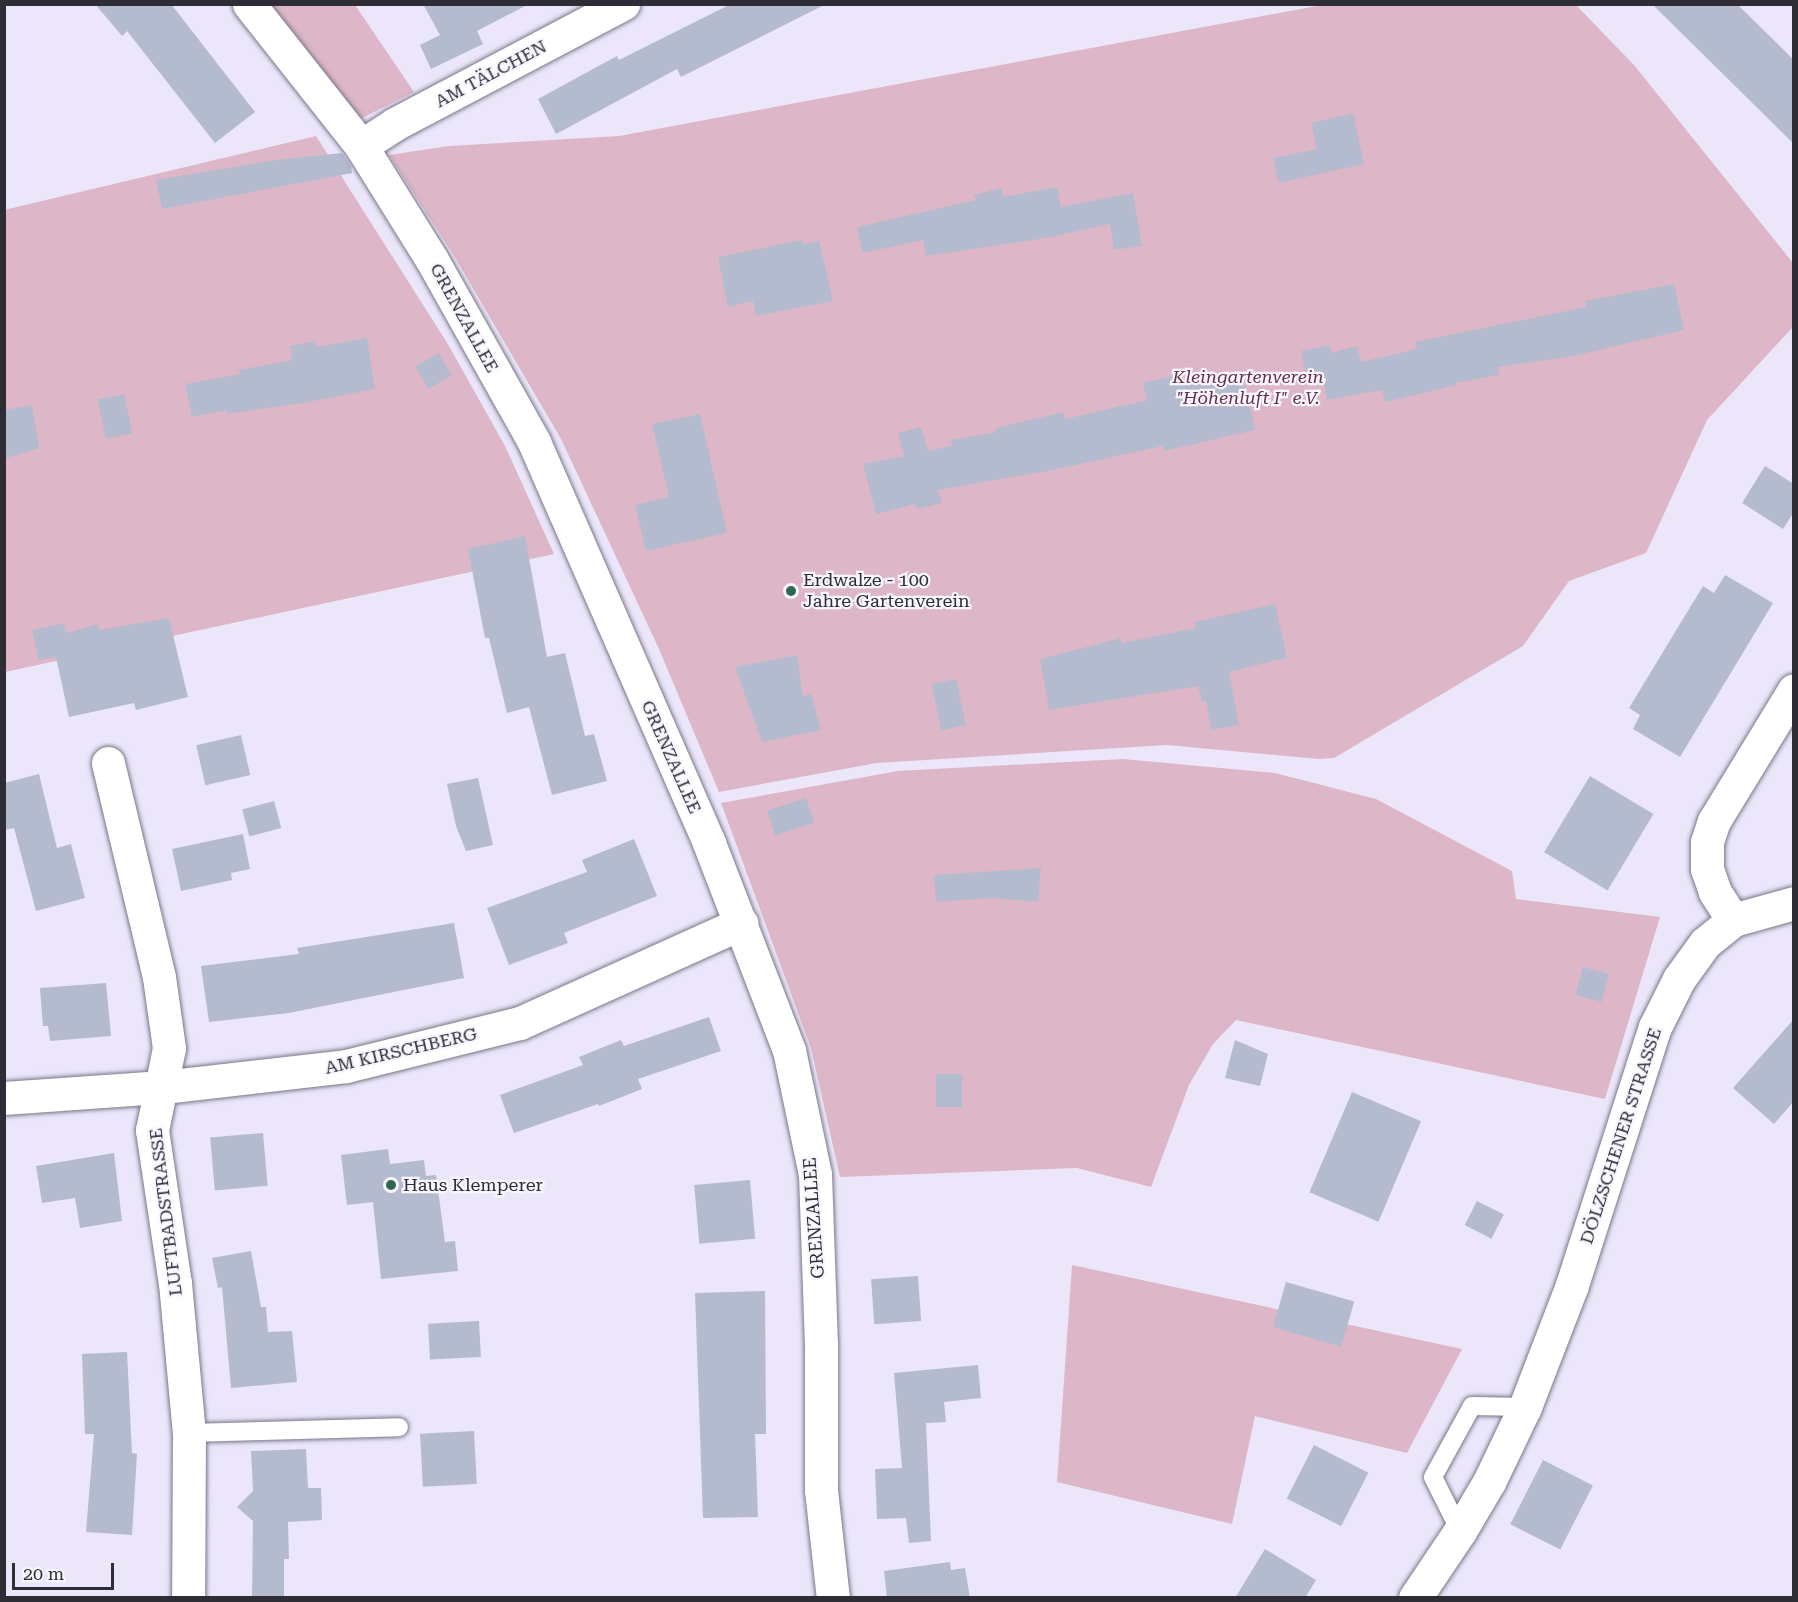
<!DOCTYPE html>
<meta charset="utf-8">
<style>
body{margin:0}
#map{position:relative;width:1798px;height:1602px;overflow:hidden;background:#ebe6fa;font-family:"Roboto Serif",serif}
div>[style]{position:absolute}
.green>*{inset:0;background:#ddb7c7}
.building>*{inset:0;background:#b5bbce;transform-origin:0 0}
.roads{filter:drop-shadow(0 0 2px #7b7788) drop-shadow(0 0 2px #7b7788)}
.service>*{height:18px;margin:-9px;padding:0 9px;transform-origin:9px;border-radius:9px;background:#fff}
.minor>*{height:33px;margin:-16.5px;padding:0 16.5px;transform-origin:16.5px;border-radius:16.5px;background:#fff}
.tertiary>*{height:33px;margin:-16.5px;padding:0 16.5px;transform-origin:16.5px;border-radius:16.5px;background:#fff}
.dots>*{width:16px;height:16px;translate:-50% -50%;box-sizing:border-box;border:3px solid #f8f6fe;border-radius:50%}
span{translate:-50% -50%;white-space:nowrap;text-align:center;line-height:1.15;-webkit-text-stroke:4.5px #f8f6fe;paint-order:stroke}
.street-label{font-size:18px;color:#2e2c34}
.park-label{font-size:18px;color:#652f49;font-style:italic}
.poi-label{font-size:18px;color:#2e2c34}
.left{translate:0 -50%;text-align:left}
.frame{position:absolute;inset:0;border:6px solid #2e2c34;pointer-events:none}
.scale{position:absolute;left:12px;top:1563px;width:102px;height:27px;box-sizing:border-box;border:3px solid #2e2c34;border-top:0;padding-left:8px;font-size:18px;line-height:21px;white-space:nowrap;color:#2e2c34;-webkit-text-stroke:4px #f8f6fe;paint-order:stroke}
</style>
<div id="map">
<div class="green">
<div style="clip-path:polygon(268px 5px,355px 5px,414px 92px,358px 120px)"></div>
<div style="clip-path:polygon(1322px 5px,1576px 5px,1634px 65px,1793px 263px,1793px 327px,1707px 420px,1646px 553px,1569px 581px,1523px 646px,1334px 758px,1319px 759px,1167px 745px,877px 763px,719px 792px,659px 649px,561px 439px,453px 254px,389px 155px,449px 146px,619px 136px)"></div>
<div style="clip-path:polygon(316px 136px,449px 346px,505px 446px,554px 554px,5px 672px,4px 210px)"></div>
<div style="clip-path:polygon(1123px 759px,1275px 773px,1376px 799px,1512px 871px,1516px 899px,1660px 917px,1605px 1099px,1236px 1020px,1213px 1044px,1189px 1085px,1151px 1187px,1077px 1168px,840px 1177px,811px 1048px,721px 803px,898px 771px)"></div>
<div style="clip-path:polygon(1072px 1265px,1462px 1349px,1407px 1453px,1255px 1416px,1232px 1524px,1057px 1482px)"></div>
</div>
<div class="building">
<div style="clip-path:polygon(95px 4px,171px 4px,255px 112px,215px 143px,127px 31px,122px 36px)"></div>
<div style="clip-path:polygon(423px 4px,529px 4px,477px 31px,483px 44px,431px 69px,420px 45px,440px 35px)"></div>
<div style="clip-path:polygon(731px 4px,826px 4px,681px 77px,677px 69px,556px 134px,538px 99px,617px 56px,619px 60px)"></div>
<div style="clip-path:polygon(1652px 4px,1737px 4px,1794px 60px,1794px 144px)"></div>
<div style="clip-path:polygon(1353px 113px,1364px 164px,1279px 183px,1273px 158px,1317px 149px,1311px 123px)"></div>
<div style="clip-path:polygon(342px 153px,351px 166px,352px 173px,162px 209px,156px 180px,275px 160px)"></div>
<div style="clip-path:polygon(1057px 187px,1061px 207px,1133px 193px,1142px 246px,1114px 250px,1110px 224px,1046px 238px,926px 256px,923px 240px,863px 253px,857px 227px,976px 200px,974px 195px,1001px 188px,1003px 197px)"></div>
<div style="clip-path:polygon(802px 240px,803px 244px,819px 241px,833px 301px,756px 316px,753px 301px,728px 307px,718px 257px)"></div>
<div style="clip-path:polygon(1674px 284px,1684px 330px,1569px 357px,1498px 367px,1499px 375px,1456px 383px,1456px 385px,1385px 402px,1382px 390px,1327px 400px,1323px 377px,1307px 381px,1301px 351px,1330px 345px,1331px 353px,1357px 346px,1361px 362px,1417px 349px,1415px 342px,1586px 307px,1585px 301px)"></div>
<div style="clip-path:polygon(367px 338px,375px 389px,303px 403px,227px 414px,227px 410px,192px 417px,185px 384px,240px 374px,239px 370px,292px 360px,290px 346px,315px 341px,316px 347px)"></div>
<div style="left:439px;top:353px;width:26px;height:27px;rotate:61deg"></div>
<div style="clip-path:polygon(1211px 375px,1212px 383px,1243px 376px,1255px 430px,1164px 451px,1163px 446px,1053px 470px,938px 490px,942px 503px,917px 509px,915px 504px,876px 514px,863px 464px,904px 456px,898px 433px,921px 427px,928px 451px,952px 446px,951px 440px,996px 432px,995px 428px,1064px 412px,1065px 419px,1147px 400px,1143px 383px,1172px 376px,1173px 383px)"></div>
<div style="left:124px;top:394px;width:40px;height:27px;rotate:78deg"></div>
<div style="clip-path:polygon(32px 405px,39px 448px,4px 459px,4px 410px)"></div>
<div style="clip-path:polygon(700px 414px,727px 533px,646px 551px,635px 505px,669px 497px,652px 424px)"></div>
<div style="clip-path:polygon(1765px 466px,1794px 484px,1794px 512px,1783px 529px,1742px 503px)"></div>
<div style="clip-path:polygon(525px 536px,547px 657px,565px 653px,585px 736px,594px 734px,607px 781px,552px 795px,529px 707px,507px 713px,489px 638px,485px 638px,468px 549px)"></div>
<div style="clip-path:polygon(1725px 575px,1773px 603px,1680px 757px,1633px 729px,1640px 715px,1629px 708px,1703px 586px,1714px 593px)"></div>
<div style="clip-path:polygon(1275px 604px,1287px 658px,1229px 672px,1239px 725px,1211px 730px,1206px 701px,1202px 702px,1198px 686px,1049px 710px,1040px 659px,1121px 638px,1122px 643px,1196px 628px,1194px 622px)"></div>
<div style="clip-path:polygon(169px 618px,188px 697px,136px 710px,134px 703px,69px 717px,56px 657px,39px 660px,32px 630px,64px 623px,66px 633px,98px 624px,99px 630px)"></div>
<div style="clip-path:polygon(797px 655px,803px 696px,811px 694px,821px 730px,762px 742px,735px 667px)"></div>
<div style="left:956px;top:679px;width:47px;height:25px;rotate:78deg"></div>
<div style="left:241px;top:735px;width:41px;height:46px;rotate:77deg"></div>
<div style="clip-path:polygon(39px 774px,57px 848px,71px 844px,85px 898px,36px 911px,14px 828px,4px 830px,4px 783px)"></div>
<div style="left:1590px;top:776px;width:74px;height:89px;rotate:31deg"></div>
<div style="clip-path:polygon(478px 778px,493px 845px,466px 851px,456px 826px,447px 784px)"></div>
<div style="left:806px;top:798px;width:26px;height:41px;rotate:72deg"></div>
<div style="left:274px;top:801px;width:28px;height:33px;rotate:75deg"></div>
<div style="clip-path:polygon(243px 834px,250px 869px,231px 873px,232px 880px,181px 891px,172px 849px)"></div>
<div style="clip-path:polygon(634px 839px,657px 896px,564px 933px,568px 943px,509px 965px,487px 908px,587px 872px,582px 860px)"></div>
<div style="clip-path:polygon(1041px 868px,1038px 902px,992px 898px,936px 902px,934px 875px)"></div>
<div style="clip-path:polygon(454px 923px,464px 978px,289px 1013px,209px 1022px,201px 966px,299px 954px,297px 948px)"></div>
<div style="left:1583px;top:967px;width:27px;height:29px;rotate:15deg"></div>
<div style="clip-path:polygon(106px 983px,111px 1036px,50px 1041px,48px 1026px,43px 1026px,40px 988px)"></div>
<div style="clip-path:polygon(709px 1017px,721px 1051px,638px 1079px,642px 1089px,599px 1106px,598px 1104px,514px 1133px,500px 1095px,583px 1065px,579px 1057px,621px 1040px,624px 1046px)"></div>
<div style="clip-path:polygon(1794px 1019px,1794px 1101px,1774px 1124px,1733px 1088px)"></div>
<div style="clip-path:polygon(1235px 1040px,1268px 1054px,1260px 1086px,1225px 1078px)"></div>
<div style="left:936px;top:1074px;width:26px;height:33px"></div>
<div style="left:1352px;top:1092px;width:75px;height:109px;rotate:23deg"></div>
<div style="left:263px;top:1133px;width:53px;height:53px;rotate:85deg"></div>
<div style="clip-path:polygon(388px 1149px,390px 1164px,424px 1160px,426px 1176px,436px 1175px,445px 1242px,455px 1241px,458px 1271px,381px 1279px,373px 1202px,347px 1205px,341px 1155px)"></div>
<div style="clip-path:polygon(114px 1153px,122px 1221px,80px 1228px,75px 1198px,42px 1203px,36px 1166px)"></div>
<div style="left:750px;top:1180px;width:59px;height:56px;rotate:85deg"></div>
<div style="left:1477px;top:1201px;width:30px;height:27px;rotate:27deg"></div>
<div style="clip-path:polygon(251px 1251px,261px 1307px,266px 1307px,268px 1332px,292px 1331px,297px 1382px,231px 1388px,222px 1287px,218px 1288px,212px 1258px)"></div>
<div style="left:918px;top:1276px;width:45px;height:47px;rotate:86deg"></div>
<div style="left:1286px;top:1282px;width:71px;height:47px;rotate:16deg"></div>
<div style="clip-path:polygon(765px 1291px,766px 1434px,755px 1434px,758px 1517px,703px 1518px,695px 1293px)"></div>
<div style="left:479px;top:1321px;width:36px;height:51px;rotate:87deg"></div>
<div style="clip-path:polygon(127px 1352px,132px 1453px,137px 1454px,132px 1535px,86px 1532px,94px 1434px,85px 1434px,82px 1354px)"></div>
<div style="clip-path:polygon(978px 1365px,981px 1398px,944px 1402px,946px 1422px,926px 1423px,931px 1541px,909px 1543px,906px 1518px,877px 1519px,875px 1469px,902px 1468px,894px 1373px)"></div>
<div style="left:474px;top:1431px;width:53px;height:54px;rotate:87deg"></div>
<div style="left:1314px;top:1445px;width:61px;height:60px;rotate:27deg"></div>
<div style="clip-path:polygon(306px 1449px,308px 1488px,321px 1488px,322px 1520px,288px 1522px,289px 1559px,284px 1559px,284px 1598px,252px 1598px,253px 1521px,237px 1507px,253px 1491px,251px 1451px)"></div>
<div style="left:1543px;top:1460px;width:56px;height:72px;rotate:27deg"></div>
<div style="clip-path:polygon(1265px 1549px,1316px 1580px,1305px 1598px,1235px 1598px)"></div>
<div style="clip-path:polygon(950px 1562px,951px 1570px,965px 1568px,970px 1598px,887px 1598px,884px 1571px)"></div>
</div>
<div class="roads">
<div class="service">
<div style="left:189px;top:1433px;width:210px;rotate:-1.6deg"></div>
<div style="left:1460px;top:1531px;width:60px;rotate:-116.6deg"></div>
<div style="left:1433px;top:1477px;width:81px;rotate:-61.2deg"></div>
<div style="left:1472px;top:1406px;width:53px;rotate:1.1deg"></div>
</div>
<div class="minor">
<div style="left:249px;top:4px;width:181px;rotate:51.7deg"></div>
<div style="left:361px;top:146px;width:134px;rotate:58.1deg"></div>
<div style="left:432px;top:260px;width:209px;rotate:60.7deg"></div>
<div style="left:534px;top:442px;width:438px;rotate:66.4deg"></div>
<div style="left:709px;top:843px;width:222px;rotate:68.9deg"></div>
<div style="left:789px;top:1050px;width:127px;rotate:78.2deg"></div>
<div style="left:815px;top:1174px;width:168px;rotate:88deg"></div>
<div style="left:821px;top:1342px;width:148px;rotate:90deg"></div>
<div style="left:821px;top:1490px;width:109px;rotate:83.7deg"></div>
<div style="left:361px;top:146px;width:40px;rotate:-32.9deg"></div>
<div style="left:395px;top:124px;width:258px;rotate:-27.8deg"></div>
<div style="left:108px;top:763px;width:220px;rotate:76.6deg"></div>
<div style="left:159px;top:977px;width:72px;rotate:82deg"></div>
<div style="left:169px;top:1048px;width:84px;rotate:101.7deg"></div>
<div style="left:152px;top:1130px;width:155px;rotate:81.5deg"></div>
<div style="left:175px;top:1283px;width:151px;rotate:84.7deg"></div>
<div style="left:189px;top:1433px;width:165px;rotate:90.3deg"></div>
<div style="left:1733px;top:920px;width:33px;rotate:-123deg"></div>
<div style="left:1715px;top:892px;width:24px;rotate:-109deg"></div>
<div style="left:1707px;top:869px;width:27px;rotate:-90deg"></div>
<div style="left:1707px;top:842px;width:22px;rotate:-72deg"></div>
<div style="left:1714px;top:821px;width:153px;rotate:-58.6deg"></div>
<div style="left:4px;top:1098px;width:159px;rotate:-4deg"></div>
<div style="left:163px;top:1087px;width:184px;rotate:-6.5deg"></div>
<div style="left:346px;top:1066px;width:179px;rotate:-13.9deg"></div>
<div style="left:520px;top:1023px;width:243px;rotate:-24.3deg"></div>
</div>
<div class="tertiary">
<div style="left:1415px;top:1598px;width:81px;rotate:-56.1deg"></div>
<div style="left:1460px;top:1531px;width:57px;rotate:-59.4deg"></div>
<div style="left:1489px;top:1482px;width:83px;rotate:-64.4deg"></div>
<div style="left:1525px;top:1407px;width:128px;rotate:-68.9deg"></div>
<div style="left:1571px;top:1288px;width:274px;rotate:-72.2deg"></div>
<div style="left:1655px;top:1027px;width:54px;rotate:-63.4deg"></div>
<div style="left:1679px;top:979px;width:44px;rotate:-54.2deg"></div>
<div style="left:1705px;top:943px;width:36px;rotate:-39deg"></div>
<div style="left:1733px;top:920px;width:63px;rotate:-15.6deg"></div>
</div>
</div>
<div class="dots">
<div style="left:791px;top:591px;background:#2f674f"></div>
<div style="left:391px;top:1185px;background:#2f674f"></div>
</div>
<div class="street-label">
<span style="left:491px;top:74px;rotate:-28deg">AM TÄLCHEN</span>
<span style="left:464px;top:318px;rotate:61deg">GRENZALLEE</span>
<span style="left:671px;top:757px;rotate:66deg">GRENZALLEE</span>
<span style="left:401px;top:1051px;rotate:-13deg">AM KIRSCHBERG</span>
<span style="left:1621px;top:1136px;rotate:-72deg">DÖLZSCHENER STRASSE</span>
<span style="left:166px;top:1212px;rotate:-97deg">LUFTBADSTRASSE</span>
<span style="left:814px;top:1218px;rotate:-94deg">GRENZALLEE</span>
</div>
<div class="park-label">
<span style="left:1248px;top:388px">Kleingartenverein<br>"Höhenluft I" e.V.</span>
</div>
<div class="poi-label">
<span class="left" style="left:803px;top:591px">Erdwalze - 100<br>Jahre Gartenverein</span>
<span class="left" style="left:403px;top:1185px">Haus Klemperer</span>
</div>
<div class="frame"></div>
<div class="scale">20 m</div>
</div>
